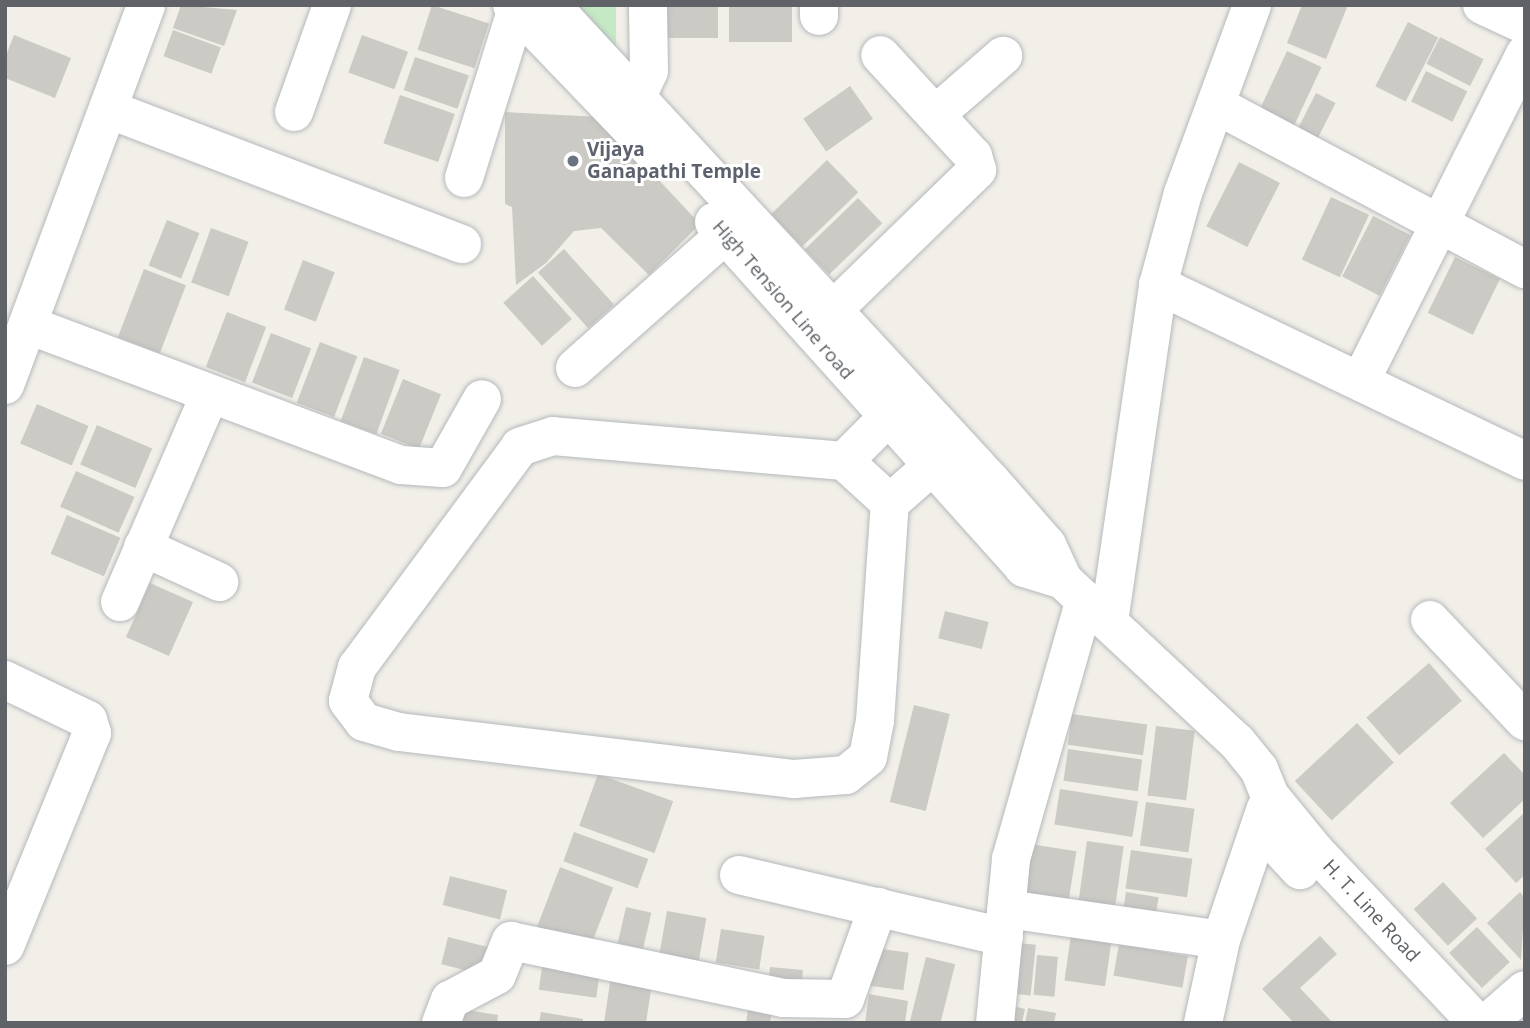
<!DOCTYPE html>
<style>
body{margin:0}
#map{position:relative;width:1530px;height:1028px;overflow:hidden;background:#f1efe8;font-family:"Open Sans",sans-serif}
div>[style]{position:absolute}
.green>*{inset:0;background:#c5e8c5}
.building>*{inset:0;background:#cccac5;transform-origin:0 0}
.roads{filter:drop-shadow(0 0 2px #b5b8bc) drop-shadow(0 0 2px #b5b8bc)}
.minor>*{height:38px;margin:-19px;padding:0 19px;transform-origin:19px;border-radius:19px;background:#fff}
.dots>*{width:19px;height:19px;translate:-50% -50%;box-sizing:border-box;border:4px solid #fff;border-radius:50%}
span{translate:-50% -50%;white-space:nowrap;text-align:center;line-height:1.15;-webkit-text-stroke:6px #fff;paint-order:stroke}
.worship-label{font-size:19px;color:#5b616d;font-weight:700}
.left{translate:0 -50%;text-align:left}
.street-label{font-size:19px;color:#5f6368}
.frame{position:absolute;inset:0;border:7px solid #5f6368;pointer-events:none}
</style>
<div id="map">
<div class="green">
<div style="clip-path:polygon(576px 5px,616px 5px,616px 54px)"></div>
</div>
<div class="building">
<div style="clip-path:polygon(181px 5px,237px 10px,224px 46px,173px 28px)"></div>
<div style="left:432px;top:5px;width:60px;height:47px;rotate:18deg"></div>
<div style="left:664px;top:5px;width:54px;height:33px"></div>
<div style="left:729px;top:5px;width:63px;height:37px"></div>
<div style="clip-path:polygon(1302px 5px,1348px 5px,1326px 59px,1287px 43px)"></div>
<div style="left:1408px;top:22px;width:34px;height:72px;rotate:27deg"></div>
<div style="left:173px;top:30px;width:51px;height:28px;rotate:20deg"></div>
<div style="clip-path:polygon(14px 35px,71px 58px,55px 98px,5px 78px,5px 58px)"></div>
<div style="left:362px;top:35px;width:49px;height:40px;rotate:20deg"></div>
<div style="left:1440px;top:37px;width:49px;height:30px;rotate:27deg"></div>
<div style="left:1287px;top:51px;width:38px;height:69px;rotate:25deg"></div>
<div style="left:415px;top:57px;width:57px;height:35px;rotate:19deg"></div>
<div style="left:1426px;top:71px;width:46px;height:34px;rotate:26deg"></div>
<div style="left:850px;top:86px;width:40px;height:57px;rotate:55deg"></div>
<div style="left:1316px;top:93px;width:22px;height:40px;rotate:27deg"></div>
<div style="left:400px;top:95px;width:58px;height:51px;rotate:19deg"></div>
<div style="clip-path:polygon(505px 112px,600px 117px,700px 224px,649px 275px,601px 228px,574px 231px,546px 263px,516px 285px,512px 207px,505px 204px)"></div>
<div style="left:827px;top:160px;width:45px;height:78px;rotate:46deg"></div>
<div style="left:1239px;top:162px;width:46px;height:72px;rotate:27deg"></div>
<div style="left:1331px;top:197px;width:42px;height:69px;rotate:25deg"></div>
<div style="left:858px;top:198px;width:35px;height:74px;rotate:46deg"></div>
<div style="left:1373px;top:216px;width:42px;height:68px;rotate:27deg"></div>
<div style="left:167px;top:220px;width:35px;height:49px;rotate:22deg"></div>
<div style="left:211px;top:228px;width:40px;height:58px;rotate:20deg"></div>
<div style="left:564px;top:249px;width:75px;height:35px;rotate:48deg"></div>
<div style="left:1455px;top:257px;width:50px;height:62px;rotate:26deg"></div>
<div style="left:303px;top:260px;width:34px;height:53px;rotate:21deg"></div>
<div style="left:144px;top:269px;width:45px;height:73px;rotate:21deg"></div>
<div style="left:533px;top:276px;width:58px;height:40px;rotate:48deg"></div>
<div style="left:227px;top:312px;width:42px;height:59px;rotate:21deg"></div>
<div style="left:271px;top:333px;width:43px;height:53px;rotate:21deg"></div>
<div style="left:320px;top:342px;width:40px;height:65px;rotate:21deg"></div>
<div style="left:364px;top:357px;width:38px;height:68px;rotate:20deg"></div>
<div style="left:403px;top:379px;width:41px;height:59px;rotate:22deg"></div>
<div style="left:37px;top:404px;width:56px;height:43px;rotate:23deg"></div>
<div style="left:97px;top:425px;width:60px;height:43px;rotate:23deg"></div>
<div style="left:76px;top:471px;width:64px;height:39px;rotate:24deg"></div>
<div style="left:67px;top:515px;width:58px;height:42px;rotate:23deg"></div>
<div style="left:150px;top:583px;width:47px;height:59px;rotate:24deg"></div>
<div style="left:945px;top:611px;width:45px;height:28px;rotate:14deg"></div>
<div style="left:1429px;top:663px;width:50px;height:83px;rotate:49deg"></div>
<div style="left:914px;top:705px;width:37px;height:100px;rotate:14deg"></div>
<div style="left:1072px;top:714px;width:76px;height:31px;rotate:8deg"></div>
<div style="left:1357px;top:723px;width:54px;height:85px;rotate:47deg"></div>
<div style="left:1156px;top:726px;width:39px;height:70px;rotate:7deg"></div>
<div style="left:1068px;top:749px;width:75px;height:32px;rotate:8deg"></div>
<div style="clip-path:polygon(1504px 753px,1525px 775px,1525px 799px,1483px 838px,1450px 803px)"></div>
<div style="left:598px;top:774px;width:80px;height:55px;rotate:20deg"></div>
<div style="left:1060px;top:789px;width:79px;height:36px;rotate:9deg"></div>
<div style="left:1146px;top:802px;width:49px;height:44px;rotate:8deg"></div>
<div style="clip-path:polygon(1525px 812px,1525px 875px,1516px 883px,1485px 849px)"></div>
<div style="left:574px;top:832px;width:79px;height:31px;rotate:20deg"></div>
<div style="left:1087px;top:841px;width:37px;height:75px;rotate:8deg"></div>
<div style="left:1030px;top:844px;width:47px;height:60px;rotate:9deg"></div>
<div style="left:1131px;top:850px;width:62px;height:39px;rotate:8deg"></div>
<div style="left:560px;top:867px;width:57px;height:64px;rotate:21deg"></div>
<div style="left:450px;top:876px;width:59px;height:30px;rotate:14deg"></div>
<div style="left:1443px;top:882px;width:50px;height:40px;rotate:47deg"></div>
<div style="left:1126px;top:892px;width:33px;height:30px;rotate:9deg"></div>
<div style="clip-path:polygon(1520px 892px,1525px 898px,1521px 960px,1487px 923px)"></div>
<div style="left:626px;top:907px;width:26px;height:37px;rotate:13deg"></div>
<div style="left:667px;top:911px;width:40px;height:45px;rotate:10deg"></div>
<div style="left:1072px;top:927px;width:41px;height:54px;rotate:8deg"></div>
<div style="left:1477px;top:927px;width:48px;height:38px;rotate:47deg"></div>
<div style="left:721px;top:929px;width:44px;height:34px;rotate:9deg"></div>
<div style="clip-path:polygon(1320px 936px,1337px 954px,1300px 988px,1333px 1023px,1294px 1023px,1262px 989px)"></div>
<div style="left:448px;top:937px;width:45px;height:28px;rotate:14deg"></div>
<div style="left:1009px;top:942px;width:27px;height:51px;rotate:6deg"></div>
<div style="left:1119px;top:944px;width:70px;height:32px;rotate:10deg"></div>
<div style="left:875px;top:948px;width:34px;height:38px;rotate:8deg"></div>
<div style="left:1037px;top:955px;width:21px;height:40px;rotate:5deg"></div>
<div style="left:926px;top:957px;width:30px;height:68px;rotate:14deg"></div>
<div style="left:543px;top:960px;width:58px;height:30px;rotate:8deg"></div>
<div style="left:770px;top:967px;width:33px;height:23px;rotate:5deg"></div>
<div style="clip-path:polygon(611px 976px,652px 983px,646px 1023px,604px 1023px)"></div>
<div style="clip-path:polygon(869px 994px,908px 1001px,905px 1023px,865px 1023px)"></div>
<div style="clip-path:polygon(750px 997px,774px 1001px,770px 1023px,746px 1023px)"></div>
<div style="clip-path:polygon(1009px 1005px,1025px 1009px,1022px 1023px,1005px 1023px)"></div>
<div style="clip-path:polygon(454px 1008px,498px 1015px,497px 1023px,451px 1023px)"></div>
<div style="clip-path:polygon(1028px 1008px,1056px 1013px,1054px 1023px,1025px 1023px)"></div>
<div style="clip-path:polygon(541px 1012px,583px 1019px,583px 1023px,539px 1023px)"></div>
</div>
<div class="roads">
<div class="minor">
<div style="left:512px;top:5px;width:208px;rotate:46.2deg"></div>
<div style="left:551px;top:5px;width:648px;rotate:47.25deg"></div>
<div style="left:991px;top:481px;width:85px;rotate:48.8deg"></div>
<div style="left:1047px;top:545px;width:38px;rotate:65deg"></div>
<div style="left:1063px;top:580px;width:238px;rotate:43deg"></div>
<div style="left:1237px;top:742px;width:35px;rotate:51deg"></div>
<div style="left:1259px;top:769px;width:29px;rotate:68deg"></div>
<div style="left:1270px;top:796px;width:71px;rotate:50.7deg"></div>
<div style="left:1315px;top:851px;width:236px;rotate:46.7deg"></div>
<div style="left:819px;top:5px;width:11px;rotate:90deg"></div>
<div style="left:1482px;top:5px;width:47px;rotate:24.9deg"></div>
<div style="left:1216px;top:105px;width:350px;rotate:28deg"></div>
<div style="left:108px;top:109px;width:379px;rotate:20.9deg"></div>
<div style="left:294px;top:112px;width:114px;rotate:-70.4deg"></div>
<div style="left:629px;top:114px;width:47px;rotate:-65.1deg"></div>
<div style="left:649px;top:71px;width:66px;rotate:-90.9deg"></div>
<div style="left:936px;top:114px;width:89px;rotate:-40.9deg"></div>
<div style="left:464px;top:178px;width:181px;rotate:-72.7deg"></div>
<div style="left:714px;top:222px;width:465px;rotate:48.1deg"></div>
<div style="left:1024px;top:568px;width:41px;rotate:17.1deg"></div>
<div style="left:1158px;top:285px;width:407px;rotate:25.6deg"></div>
<div style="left:831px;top:312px;width:204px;rotate:-44.2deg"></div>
<div style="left:977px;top:170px;width:15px;rotate:-106deg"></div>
<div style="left:973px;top:156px;width:137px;rotate:-132.6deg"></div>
<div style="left:31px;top:326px;width:395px;rotate:20.6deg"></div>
<div style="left:401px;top:465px;width:42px;rotate:4.1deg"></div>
<div style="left:443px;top:468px;width:79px;rotate:-60.5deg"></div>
<div style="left:575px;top:368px;width:200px;rotate:-41.6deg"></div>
<div style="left:725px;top:235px;width:25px;rotate:-56deg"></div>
<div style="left:1361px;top:380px;width:365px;rotate:-63.3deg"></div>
<div style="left:5px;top:385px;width:405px;rotate:-69.6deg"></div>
<div style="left:887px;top:418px;width:61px;rotate:135deg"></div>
<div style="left:844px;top:461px;width:292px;rotate:-175.1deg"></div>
<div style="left:553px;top:436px;width:35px;rotate:162deg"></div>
<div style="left:520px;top:447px;width:274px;rotate:126.5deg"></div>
<div style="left:357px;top:667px;width:35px;rotate:105deg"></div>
<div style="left:348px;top:701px;width:26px;rotate:53deg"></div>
<div style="left:364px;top:722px;width:36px;rotate:16deg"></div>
<div style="left:399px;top:732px;width:398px;rotate:6.8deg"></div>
<div style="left:794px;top:779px;width:52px;rotate:-4.4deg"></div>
<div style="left:846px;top:775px;width:28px;rotate:-39deg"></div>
<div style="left:868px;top:757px;width:37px;rotate:-79deg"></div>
<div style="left:875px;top:721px;width:219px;rotate:-86.1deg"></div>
<div style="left:890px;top:503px;width:56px;rotate:-41.4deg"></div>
<div style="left:844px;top:461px;width:62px;rotate:42.4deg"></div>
<div style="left:143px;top:547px;width:84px;rotate:24.7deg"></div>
<div style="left:120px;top:602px;width:224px;rotate:-66.6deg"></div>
<div style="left:1430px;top:620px;width:139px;rotate:46.8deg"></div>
<div style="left:1109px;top:622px;width:341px;rotate:-81.7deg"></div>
<div style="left:1158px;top:285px;width:95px;rotate:-74.8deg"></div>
<div style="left:1183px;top:193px;width:200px;rotate:-69.8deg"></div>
<div style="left:5px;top:680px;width:92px;rotate:25.7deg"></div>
<div style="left:88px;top:720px;width:14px;rotate:73deg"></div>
<div style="left:92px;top:733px;width:230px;rotate:112.2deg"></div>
<div style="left:1260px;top:827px;width:59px;rotate:47.1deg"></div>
<div style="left:739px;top:875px;width:272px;rotate:13.2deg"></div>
<div style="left:1007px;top:909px;width:216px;rotate:8.2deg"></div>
<div style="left:441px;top:1023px;width:25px;rotate:-69deg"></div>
<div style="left:450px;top:1000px;width:53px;rotate:-28deg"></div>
<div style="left:497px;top:975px;width:37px;rotate:-68deg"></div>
<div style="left:511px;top:941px;width:279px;rotate:11.8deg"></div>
<div style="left:784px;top:998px;width:61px;rotate:0.9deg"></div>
<div style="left:845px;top:999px;width:98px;rotate:-70.3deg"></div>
<div style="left:995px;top:1023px;width:165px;rotate:-84.4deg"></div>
<div style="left:1011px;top:859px;width:269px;rotate:-74.1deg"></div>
<div style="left:1203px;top:1023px;width:85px;rotate:-77.8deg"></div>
<div style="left:1221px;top:940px;width:139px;rotate:-71.2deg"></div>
<div style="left:1487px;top:1023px;width:50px;rotate:-41deg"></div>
</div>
</div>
<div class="dots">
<div style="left:573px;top:161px;background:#6b7280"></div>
</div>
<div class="worship-label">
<span class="left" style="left:587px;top:161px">Vijaya<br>Ganapathi Temple</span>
</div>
<div class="street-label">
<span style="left:783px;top:300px;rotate:49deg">High Tension Line road</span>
<span style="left:1371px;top:911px;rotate:47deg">H. T. Line Road</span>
</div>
<div class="frame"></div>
</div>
